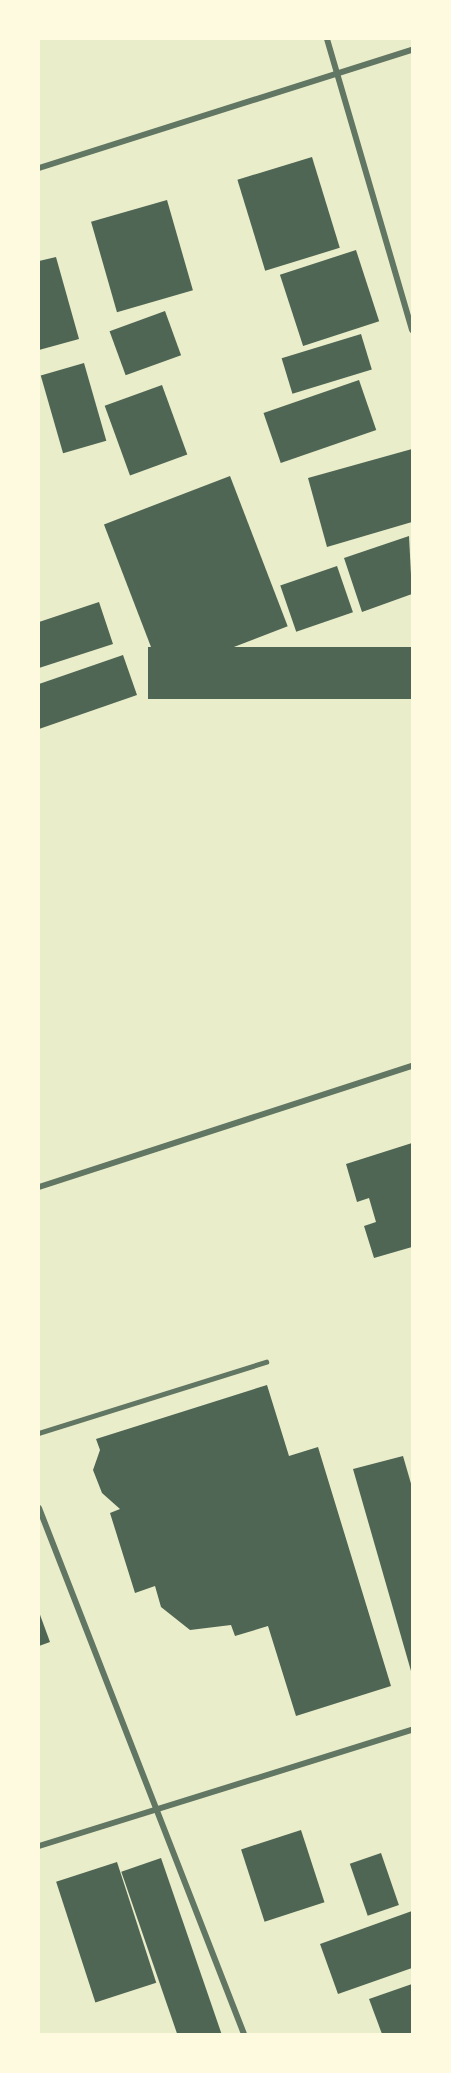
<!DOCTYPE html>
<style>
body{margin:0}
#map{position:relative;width:451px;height:2073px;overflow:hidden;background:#e9edc9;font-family:"Sofia Sans Condensed",sans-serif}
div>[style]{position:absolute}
.building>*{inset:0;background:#4f6655;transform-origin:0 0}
.service>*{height:4.5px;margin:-2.25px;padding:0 2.25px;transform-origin:2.25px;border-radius:2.25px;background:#617663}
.minor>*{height:6px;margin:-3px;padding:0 3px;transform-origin:3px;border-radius:3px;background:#617663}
span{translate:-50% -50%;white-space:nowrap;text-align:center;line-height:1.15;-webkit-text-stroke:6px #fefae0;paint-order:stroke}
.frame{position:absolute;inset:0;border:40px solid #fefae0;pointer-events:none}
</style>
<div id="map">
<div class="building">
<div style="left:312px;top:157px;width:95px;height:78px;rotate:73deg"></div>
<div style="left:167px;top:200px;width:94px;height:79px;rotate:74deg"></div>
<div style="left:356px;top:250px;width:75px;height:80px;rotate:72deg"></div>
<div style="clip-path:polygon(56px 257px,79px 339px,39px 350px,39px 261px)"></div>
<div style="left:165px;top:311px;width:47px;height:59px;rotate:70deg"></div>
<div style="left:361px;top:334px;width:37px;height:83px;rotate:73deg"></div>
<div style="left:84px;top:363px;width:81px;height:45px;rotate:74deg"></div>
<div style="left:359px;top:380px;width:53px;height:101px;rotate:71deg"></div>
<div style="left:162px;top:385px;width:74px;height:61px;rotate:70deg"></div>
<div style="clip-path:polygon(412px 449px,412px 522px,327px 547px,308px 478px)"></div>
<div style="left:230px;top:476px;width:161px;height:135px;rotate:69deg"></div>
<div style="clip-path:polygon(409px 536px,412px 594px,362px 612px,344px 558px)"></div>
<div style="left:337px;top:566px;width:49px;height:60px;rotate:71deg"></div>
<div style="clip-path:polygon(99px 602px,113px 644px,39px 668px,39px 622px)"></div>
<div style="left:412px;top:647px;width:52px;height:264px;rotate:90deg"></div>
<div style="clip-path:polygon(123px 655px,137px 695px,39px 729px,39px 684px)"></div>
<div style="clip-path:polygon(412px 1143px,412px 1247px,374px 1258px,364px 1226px,376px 1222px,369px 1198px,357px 1202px,346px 1164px)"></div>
<div style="clip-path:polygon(267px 1385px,289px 1456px,318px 1447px,391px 1686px,296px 1716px,268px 1626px,235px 1636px,231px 1625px,190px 1630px,161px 1607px,155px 1586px,135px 1593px,110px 1513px,120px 1509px,102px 1493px,93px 1470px,100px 1450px,96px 1439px)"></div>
<div style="clip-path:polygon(403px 1456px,412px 1487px,411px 1671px,353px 1469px)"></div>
<div style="clip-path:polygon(39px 1612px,50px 1642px,39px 1646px)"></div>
<div style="left:301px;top:1830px;width:76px;height:63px;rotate:72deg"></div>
<div style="left:381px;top:1853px;width:55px;height:33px;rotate:71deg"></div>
<div style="left:161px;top:1858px;width:187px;height:42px;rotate:71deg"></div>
<div style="left:117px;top:1862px;width:127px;height:64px;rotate:72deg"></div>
<div style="clip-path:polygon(412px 1911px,412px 1968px,338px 1994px,320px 1944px)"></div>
<div style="clip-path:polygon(412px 1984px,412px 2034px,382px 2034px,369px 1999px)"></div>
</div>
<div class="service">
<div style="left:39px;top:1433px;width:238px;rotate:-17.4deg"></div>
</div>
<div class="minor">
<div style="left:327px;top:39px;width:303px;rotate:73.7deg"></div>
<div style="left:39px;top:168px;width:391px;rotate:-17.6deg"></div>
<div style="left:39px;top:1187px;width:392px;rotate:-18deg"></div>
<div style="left:39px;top:1508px;width:565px;rotate:68.71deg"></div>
<div style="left:39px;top:1846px;width:391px;rotate:-17.3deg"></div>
</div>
<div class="frame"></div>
</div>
